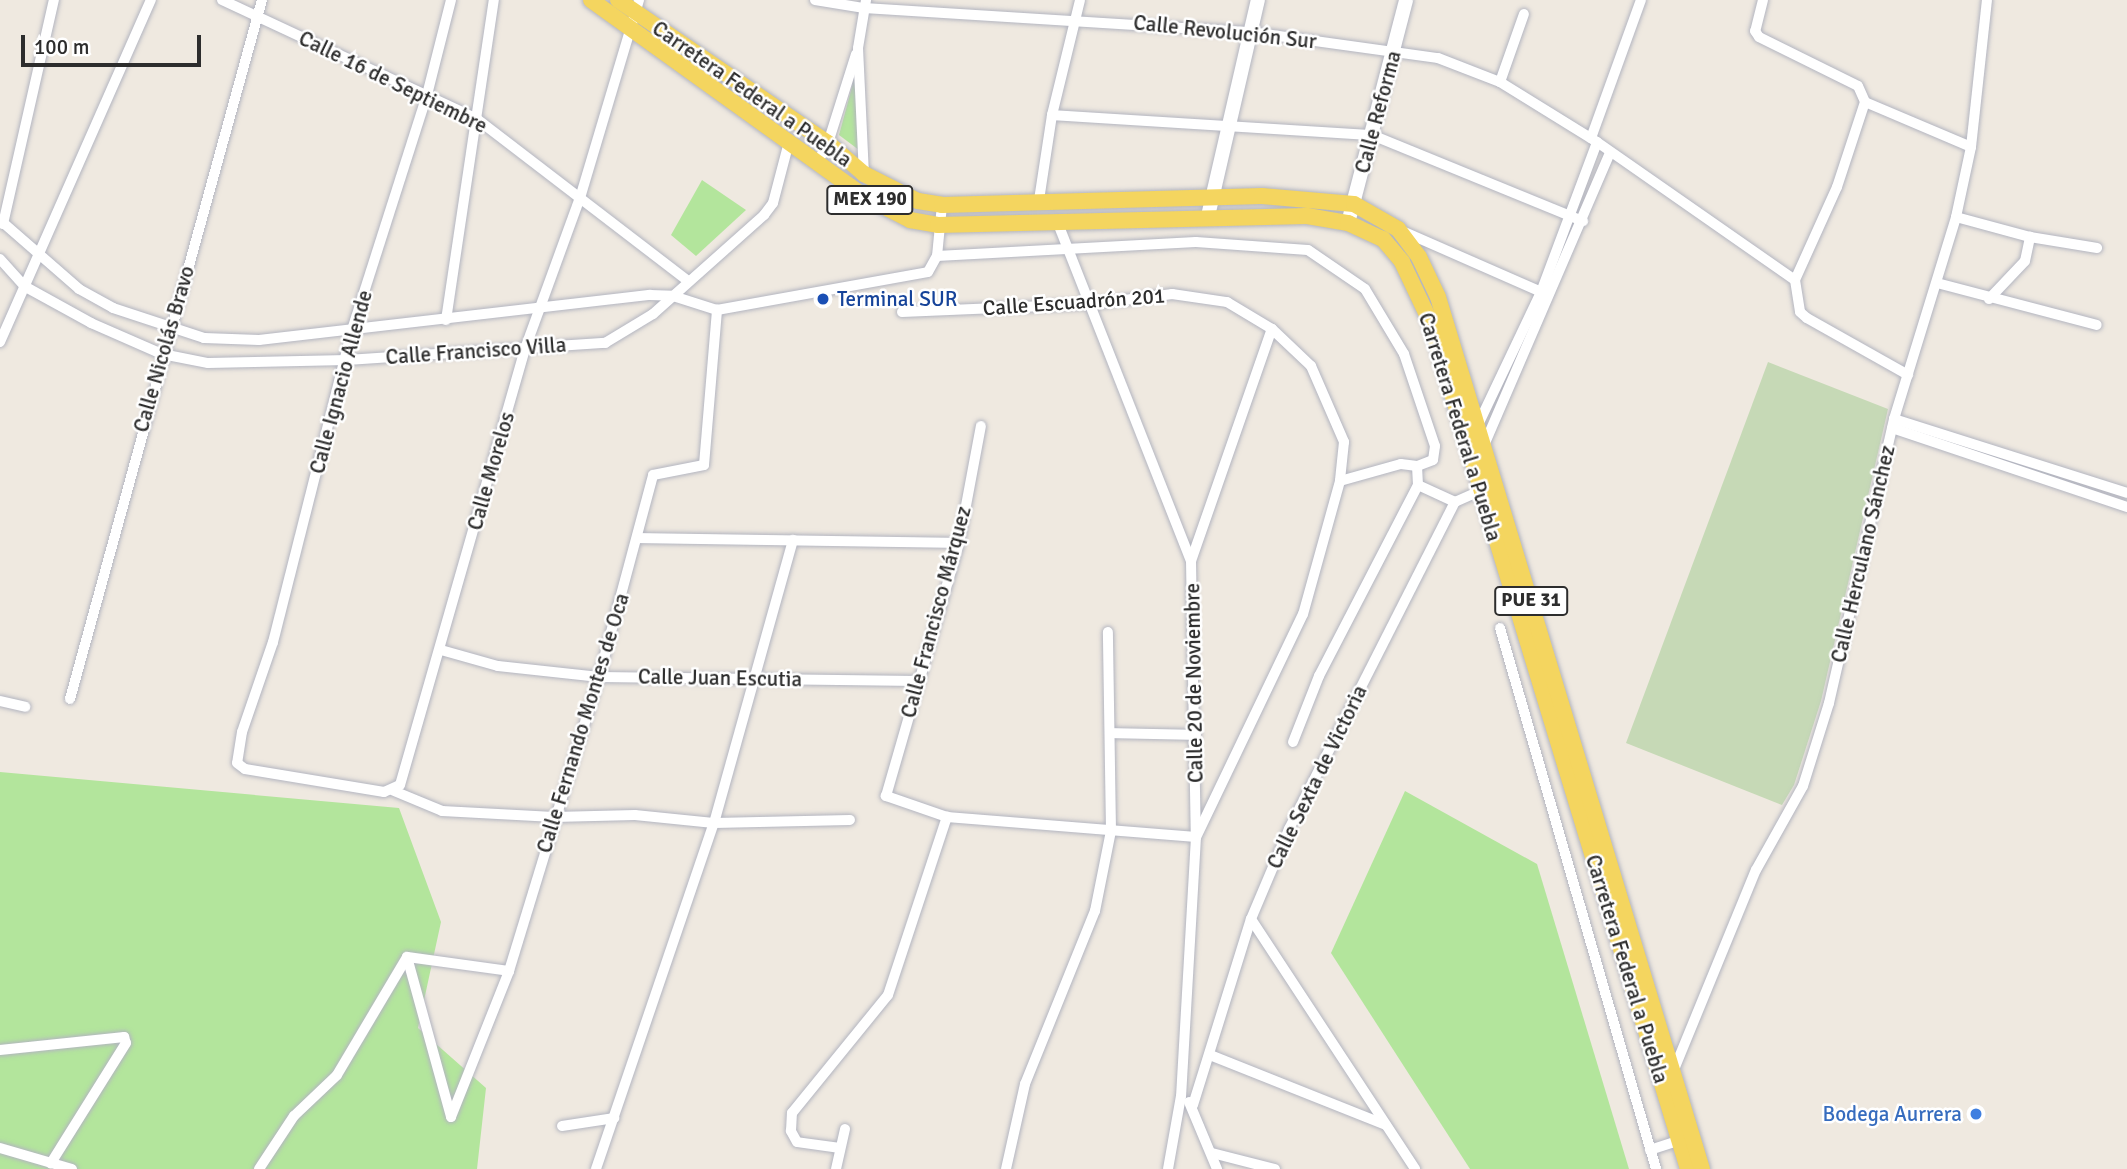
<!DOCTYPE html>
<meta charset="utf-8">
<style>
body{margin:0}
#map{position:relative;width:2127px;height:1169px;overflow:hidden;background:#efe9e0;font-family:Signika,sans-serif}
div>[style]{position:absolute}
.green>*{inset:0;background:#b3e59c}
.cemetery>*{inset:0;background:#c6d9b6}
.roads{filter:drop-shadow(0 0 2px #b3b5c0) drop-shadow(0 0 2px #b3b5c0)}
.street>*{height:10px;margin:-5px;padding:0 5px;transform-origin:5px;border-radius:5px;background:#fff}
.secondary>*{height:14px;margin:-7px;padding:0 7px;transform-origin:7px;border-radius:7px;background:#fff}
.primary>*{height:16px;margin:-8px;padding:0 8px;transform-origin:8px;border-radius:8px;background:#f4d55f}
.dots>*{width:19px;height:19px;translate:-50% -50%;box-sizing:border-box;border:4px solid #fff;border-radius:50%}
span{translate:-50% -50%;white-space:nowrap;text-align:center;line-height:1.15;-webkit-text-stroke:5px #fff;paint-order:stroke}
.shield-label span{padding:2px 5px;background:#fff;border:2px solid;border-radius:5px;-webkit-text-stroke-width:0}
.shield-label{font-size:19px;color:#2d2d2d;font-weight:700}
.street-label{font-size:21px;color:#2d2d2d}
.transit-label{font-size:21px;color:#164399}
.left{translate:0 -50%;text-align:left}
.shop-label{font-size:21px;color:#366cbe}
.right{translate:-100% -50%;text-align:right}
.scale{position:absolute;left:21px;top:35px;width:180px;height:32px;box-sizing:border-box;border:4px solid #2d2d2d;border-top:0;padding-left:9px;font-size:21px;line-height:24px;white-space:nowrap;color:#2d2d2d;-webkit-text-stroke:5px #fff;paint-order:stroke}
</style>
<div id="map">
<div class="green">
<div style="clip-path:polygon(856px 72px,859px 150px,839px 135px)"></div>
<div style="clip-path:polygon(702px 180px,746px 210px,696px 256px,671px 235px)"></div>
<div style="clip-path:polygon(0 772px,399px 808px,441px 922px,418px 1028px,486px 1088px,477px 1169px,0 1169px)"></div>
<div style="clip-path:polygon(1405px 791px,1537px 864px,1629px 1169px,1470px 1169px,1331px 953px)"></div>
</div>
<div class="cemetery">
<div style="clip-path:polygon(1768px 362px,1888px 409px,1821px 701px,1794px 785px,1782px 805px,1626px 743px)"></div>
</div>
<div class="roads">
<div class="street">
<div style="left:222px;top:0;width:281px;rotate:25deg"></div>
<div style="left:477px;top:119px;width:266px;rotate:37.5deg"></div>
<div style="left:451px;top:0;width:98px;rotate:104.2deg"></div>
<div style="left:427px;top:95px;width:247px;rotate:107.7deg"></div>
<div style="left:352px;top:330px;width:322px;rotate:104.2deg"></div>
<div style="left:273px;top:642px;width:95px;rotate:109deg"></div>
<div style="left:242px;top:732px;width:31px;rotate:99deg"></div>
<div style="left:237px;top:763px;width:10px;rotate:37deg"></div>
<div style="left:245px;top:769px;width:141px;rotate:9.4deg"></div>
<div style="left:384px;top:792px;width:17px;rotate:-24deg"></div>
<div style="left:400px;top:785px;width:457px;rotate:-74deg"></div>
<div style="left:526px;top:346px;width:158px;rotate:-70deg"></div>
<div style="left:580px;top:198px;width:207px;rotate:-73.4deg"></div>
<div style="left:815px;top:0;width:50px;rotate:9.3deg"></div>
<div style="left:864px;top:8px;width:387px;rotate:3.6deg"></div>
<div style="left:1250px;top:32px;width:190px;rotate:7.9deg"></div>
<div style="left:1438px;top:58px;width:66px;rotate:21.2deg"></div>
<div style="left:1500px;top:82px;width:114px;rotate:31.7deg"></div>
<div style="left:1597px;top:142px;width:241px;rotate:34.9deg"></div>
<div style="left:1795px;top:280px;width:32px;rotate:81deg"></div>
<div style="left:1800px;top:312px;width:9px;rotate:41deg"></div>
<div style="left:1807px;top:318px;width:116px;rotate:29.4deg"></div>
<div style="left:1763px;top:0;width:32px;rotate:104deg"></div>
<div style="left:1755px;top:31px;width:7px;rotate:56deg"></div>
<div style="left:1759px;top:37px;width:110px;rotate:26.3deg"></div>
<div style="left:1858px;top:86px;width:17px;rotate:66deg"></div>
<div style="left:1865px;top:102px;width:115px;rotate:23deg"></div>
<div style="left:1500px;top:82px;width:72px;rotate:-70.6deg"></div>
<div style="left:1052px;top:115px;width:321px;rotate:3.6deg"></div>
<div style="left:1372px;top:135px;width:228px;rotate:22.2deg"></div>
<div style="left:1591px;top:138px;width:147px;rotate:-70.1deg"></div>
<div style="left:817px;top:163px;width:23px;rotate:-61deg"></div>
<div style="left:828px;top:143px;width:93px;rotate:-72.5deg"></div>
<div style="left:864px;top:175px;width:127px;rotate:-92.7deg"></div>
<div style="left:858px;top:48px;width:49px;rotate:-80.5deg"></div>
<div style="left:1039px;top:200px;width:86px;rotate:-81.3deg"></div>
<div style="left:1052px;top:115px;width:118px;rotate:-76.3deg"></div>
<div style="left:1956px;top:217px;width:77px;rotate:15.1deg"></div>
<div style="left:2030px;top:237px;width:68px;rotate:9.3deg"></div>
<div style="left:0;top:220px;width:105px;rotate:41.1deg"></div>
<div style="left:79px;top:289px;width:39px;rotate:29deg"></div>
<div style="left:113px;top:308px;width:96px;rotate:18.2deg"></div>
<div style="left:204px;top:338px;width:55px;rotate:2.1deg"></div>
<div style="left:259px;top:340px;width:394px;rotate:-6.6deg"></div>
<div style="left:650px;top:295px;width:23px;rotate:2deg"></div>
<div style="left:673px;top:296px;width:46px;rotate:17.7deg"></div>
<div style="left:717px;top:310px;width:214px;rotate:-10.2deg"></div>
<div style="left:928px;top:272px;width:18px;rotate:-61deg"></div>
<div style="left:937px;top:256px;width:259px;rotate:-3.1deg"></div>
<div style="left:1196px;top:242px;width:112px;rotate:4.1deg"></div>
<div style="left:1308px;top:250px;width:69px;rotate:34.4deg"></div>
<div style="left:1365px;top:289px;width:76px;rotate:59deg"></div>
<div style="left:1404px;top:354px;width:97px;rotate:71.4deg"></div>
<div style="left:1435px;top:446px;width:14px;rotate:98deg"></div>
<div style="left:1433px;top:460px;width:17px;rotate:159deg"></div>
<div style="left:1057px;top:221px;width:365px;rotate:68.5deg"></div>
<div style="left:1191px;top:561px;width:276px;rotate:89deg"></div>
<div style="left:1196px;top:837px;width:259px;rotate:93.3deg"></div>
<div style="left:1181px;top:1096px;width:74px;rotate:100.1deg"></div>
<div style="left:3px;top:224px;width:230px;rotate:-77.2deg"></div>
<div style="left:1400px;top:230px;width:159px;rotate:23.7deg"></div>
<div style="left:937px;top:256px;width:51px;rotate:-84.4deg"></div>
<div style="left:0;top:259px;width:36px;rotate:48deg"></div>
<div style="left:24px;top:286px;width:77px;rotate:28.9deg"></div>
<div style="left:91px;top:323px;width:77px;rotate:23.6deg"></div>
<div style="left:162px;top:354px;width:47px;rotate:11.1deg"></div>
<div style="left:208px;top:363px;width:139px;rotate:-1.2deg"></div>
<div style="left:347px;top:360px;width:259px;rotate:-3.8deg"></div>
<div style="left:605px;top:343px;width:56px;rotate:-31.1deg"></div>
<div style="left:653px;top:314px;width:149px;rotate:-41.7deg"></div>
<div style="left:764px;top:215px;width:15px;rotate:-53deg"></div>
<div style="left:773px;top:203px;width:63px;rotate:-75.3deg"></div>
<div style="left:1795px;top:280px;width:102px;rotate:-65.7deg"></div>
<div style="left:1837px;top:187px;width:89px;rotate:-71.8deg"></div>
<div style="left:1937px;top:283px;width:165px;rotate:14.7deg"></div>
<div style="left:1989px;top:299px;width:52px;rotate:-46.5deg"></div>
<div style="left:2025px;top:261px;width:25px;rotate:-78deg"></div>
<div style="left:902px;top:312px;width:190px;rotate:-2.4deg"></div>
<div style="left:1092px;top:304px;width:81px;rotate:-7.1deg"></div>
<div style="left:1172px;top:294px;width:56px;rotate:8.3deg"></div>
<div style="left:1227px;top:302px;width:52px;rotate:31deg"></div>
<div style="left:1272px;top:329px;width:54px;rotate:43.5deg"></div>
<div style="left:1311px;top:366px;width:83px;rotate:66.5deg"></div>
<div style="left:1344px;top:442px;width:39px;rotate:96deg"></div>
<div style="left:1340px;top:481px;width:138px;rotate:105.5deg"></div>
<div style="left:1303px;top:614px;width:247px;rotate:115.6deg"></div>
<div style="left:1196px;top:837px;width:250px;rotate:-175.4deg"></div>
<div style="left:947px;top:817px;width:65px;rotate:-161deg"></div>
<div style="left:886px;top:796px;width:263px;rotate:-73.9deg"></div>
<div style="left:959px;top:543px;width:119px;rotate:-79.4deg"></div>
<div style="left:446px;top:320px;width:324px;rotate:-81.5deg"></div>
<div style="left:0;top:342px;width:374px;rotate:-66.2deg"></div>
<div style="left:1894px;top:419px;width:244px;rotate:17.6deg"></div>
<div style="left:1892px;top:428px;width:248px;rotate:18.6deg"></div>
<div style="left:1476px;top:429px;width:152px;rotate:-64.6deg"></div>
<div style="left:1541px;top:292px;width:160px;rotate:-69.5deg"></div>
<div style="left:1482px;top:450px;width:323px;rotate:-66.7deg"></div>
<div style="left:1340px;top:481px;width:63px;rotate:-15.6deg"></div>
<div style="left:1401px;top:464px;width:16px;rotate:7deg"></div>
<div style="left:1417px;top:466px;width:19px;rotate:87deg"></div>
<div style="left:1418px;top:485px;width:41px;rotate:24.7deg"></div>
<div style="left:639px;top:538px;width:320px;rotate:0.9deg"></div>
<div style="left:1191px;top:561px;width:246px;rotate:-70.8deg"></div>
<div style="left:1500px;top:628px;width:563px;rotate:73.91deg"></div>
<div style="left:441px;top:650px;width:59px;rotate:15.7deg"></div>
<div style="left:498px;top:666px;width:102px;rotate:6.2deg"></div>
<div style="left:599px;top:677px;width:319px;rotate:0.7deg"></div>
<div style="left:70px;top:699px;width:725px;rotate:-74.64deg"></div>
<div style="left:0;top:701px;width:26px;rotate:13deg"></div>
<div style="left:1111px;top:733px;width:85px;rotate:1.3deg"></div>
<div style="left:1293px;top:742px;width:71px;rotate:-68.5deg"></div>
<div style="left:1319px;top:676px;width:215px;rotate:-62.6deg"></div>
<div style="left:394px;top:791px;width:52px;rotate:22.6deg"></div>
<div style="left:442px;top:811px;width:112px;rotate:3.1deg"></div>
<div style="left:554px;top:817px;width:81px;rotate:-1.4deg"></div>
<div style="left:635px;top:815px;width:79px;rotate:5.8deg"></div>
<div style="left:714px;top:823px;width:136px;rotate:-1.3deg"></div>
<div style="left:1251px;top:919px;width:299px;rotate:56.7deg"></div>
<div style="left:407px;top:957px;width:166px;rotate:74.6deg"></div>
<div style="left:451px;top:1117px;width:157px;rotate:-68.3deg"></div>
<div style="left:509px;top:971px;width:307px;rotate:-73deg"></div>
<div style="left:599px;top:677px;width:209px;rotate:-75deg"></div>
<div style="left:653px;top:475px;width:52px;rotate:-11.1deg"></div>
<div style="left:704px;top:465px;width:156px;rotate:-85.2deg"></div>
<div style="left:0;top:1050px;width:125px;rotate:-6deg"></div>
<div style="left:124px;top:1037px;width:6px;rotate:72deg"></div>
<div style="left:126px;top:1043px;width:142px;rotate:122deg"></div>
<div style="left:1210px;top:1055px;width:189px;rotate:21.7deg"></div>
<div style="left:1673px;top:1072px;width:218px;rotate:-67.7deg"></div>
<div style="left:1756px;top:870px;width:96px;rotate:-60.8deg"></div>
<div style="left:1803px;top:786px;width:87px;rotate:-72.6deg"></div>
<div style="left:1829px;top:703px;width:291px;rotate:-77.1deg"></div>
<div style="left:1894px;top:419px;width:211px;rotate:-72.9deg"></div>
<div style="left:1956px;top:217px;width:72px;rotate:-77.9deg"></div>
<div style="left:1971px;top:147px;width:148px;rotate:-83.8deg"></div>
<div style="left:1189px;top:1102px;width:73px;rotate:67.3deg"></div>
<div style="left:1193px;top:1105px;width:195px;rotate:-72.7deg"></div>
<div style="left:1251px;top:919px;width:98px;rotate:-67.1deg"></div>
<div style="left:1289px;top:829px;width:367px;rotate:-63.1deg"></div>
<div style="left:1455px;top:502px;width:35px;rotate:-24deg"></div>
<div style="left:562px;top:1126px;width:53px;rotate:-8.7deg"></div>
<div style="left:0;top:1148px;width:75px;rotate:16.3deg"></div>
<div style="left:840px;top:1148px;width:43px;rotate:-172.1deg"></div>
<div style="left:797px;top:1142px;width:13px;rotate:-119deg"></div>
<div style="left:791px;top:1131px;width:18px;rotate:-87deg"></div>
<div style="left:792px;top:1113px;width:152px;rotate:-50.9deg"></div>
<div style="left:888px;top:995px;width:188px;rotate:-71.7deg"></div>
<div style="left:1650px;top:1150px;width:32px;rotate:-18deg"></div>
<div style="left:1212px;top:1153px;width:65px;rotate:14.3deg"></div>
<div style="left:259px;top:1169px;width:64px;rotate:-56.6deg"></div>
<div style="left:294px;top:1116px;width:59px;rotate:-43.6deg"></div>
<div style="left:337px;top:1075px;width:137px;rotate:-59.3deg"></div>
<div style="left:407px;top:957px;width:103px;rotate:7.8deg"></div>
<div style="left:596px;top:1169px;width:366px;rotate:-71.2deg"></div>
<div style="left:714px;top:823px;width:294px;rotate:-74.4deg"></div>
<div style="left:836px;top:1169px;width:41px;rotate:-77.3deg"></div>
<div style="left:1006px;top:1169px;width:87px;rotate:-77.4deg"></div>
<div style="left:1025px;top:1084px;width:187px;rotate:-68deg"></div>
<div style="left:1095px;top:911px;width:82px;rotate:-78.7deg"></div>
<div style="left:1111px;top:831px;width:199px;rotate:-90.9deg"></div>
</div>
<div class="secondary">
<div style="left:1208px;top:216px;width:222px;rotate:-77deg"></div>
<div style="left:1348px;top:223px;width:230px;rotate:-75.4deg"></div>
</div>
<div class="primary">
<div style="left:591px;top:0;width:337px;rotate:35.7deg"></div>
<div style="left:865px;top:197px;width:51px;rotate:27.1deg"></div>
<div style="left:910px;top:220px;width:28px;rotate:10deg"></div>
<div style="left:938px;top:225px;width:369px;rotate:-1.4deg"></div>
<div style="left:1307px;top:216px;width:42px;rotate:9.7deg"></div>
<div style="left:1348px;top:223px;width:38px;rotate:25deg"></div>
<div style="left:1383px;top:239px;width:30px;rotate:50deg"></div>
<div style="left:1402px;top:262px;width:65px;rotate:64.6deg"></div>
<div style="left:1430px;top:321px;width:886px;rotate:73.08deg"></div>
<div style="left:618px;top:0;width:254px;rotate:34.3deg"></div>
<div style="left:828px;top:143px;width:48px;rotate:40.7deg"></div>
<div style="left:864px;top:174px;width:60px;rotate:26.6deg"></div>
<div style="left:918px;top:201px;width:24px;rotate:9deg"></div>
<div style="left:942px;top:205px;width:320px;rotate:-1.6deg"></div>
<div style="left:1262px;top:196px;width:92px;rotate:5deg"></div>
<div style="left:1354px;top:204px;width:51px;rotate:29.6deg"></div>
<div style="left:1398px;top:229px;width:35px;rotate:53deg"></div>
<div style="left:1419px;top:257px;width:44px;rotate:64.6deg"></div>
<div style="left:1438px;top:297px;width:911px;rotate:73.16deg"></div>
</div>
</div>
<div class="dots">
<div style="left:823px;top:299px;background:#1a4fb4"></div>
<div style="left:1976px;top:1114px;background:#3f7fe0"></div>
</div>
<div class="shield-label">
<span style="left:870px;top:200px">MEX 190</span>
<span style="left:1531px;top:601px">PUE 31</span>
</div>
<div class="street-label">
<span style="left:1225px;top:32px;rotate:6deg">Calle Revolución Sur</span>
<span style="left:393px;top:82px;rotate:26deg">Calle 16 de Septiembre</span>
<span style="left:752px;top:94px;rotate:35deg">Carretera Federal a Puebla</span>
<span style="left:1378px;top:112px;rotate:-75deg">Calle Reforma</span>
<span style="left:1074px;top:302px;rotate:-4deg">Calle Escuadrón 201</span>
<span style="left:164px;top:349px;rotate:-74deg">Calle Nicolás Bravo</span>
<span style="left:476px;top:351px;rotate:-4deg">Calle Francisco Villa</span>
<span style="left:341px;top:382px;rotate:-75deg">Calle Ignacio Allende</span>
<span style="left:1460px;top:427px;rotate:73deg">Carretera Federal a Puebla</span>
<span style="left:491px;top:471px;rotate:-74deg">Calle Morelos</span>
<span style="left:1863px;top:554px;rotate:-77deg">Calle Herculano Sánchez</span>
<span style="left:936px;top:612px;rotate:-75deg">Calle Francisco Márquez</span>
<span style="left:720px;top:678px;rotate:1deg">Calle Juan Escutia</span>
<span style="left:1194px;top:683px;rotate:-91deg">Calle 20 de Noviembre</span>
<span style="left:583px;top:723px;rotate:-73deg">Calle Fernando Montes de Oca</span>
<span style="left:1317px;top:777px;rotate:-64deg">Calle Sexta de Victoria</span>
<span style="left:1627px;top:969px;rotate:73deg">Carretera Federal a Puebla</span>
</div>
<div class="transit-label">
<span class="left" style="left:837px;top:299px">Terminal SUR</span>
</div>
<div class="shop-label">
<span class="right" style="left:1962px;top:1114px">Bodega Aurrera</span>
</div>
<div class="scale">100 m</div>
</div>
